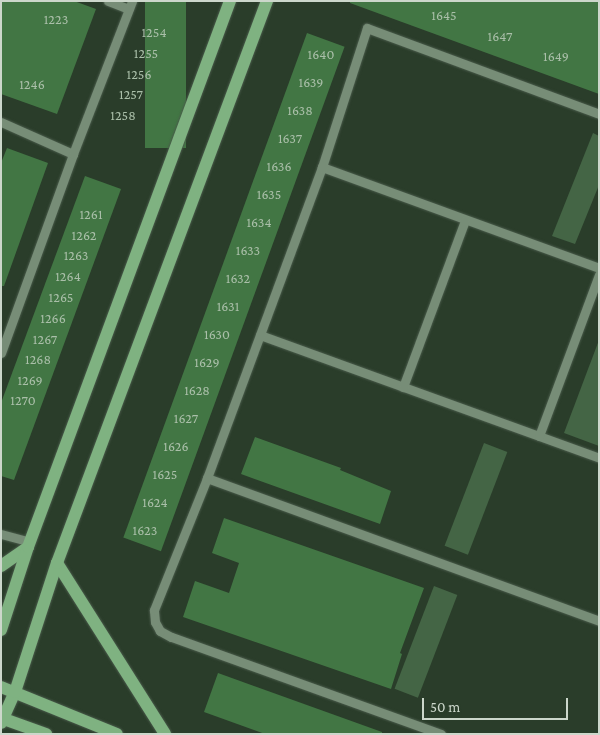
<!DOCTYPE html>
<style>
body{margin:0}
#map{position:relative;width:600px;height:735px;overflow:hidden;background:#2a3d2a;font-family:"Crimson Pro",serif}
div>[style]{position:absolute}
.green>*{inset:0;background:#446545;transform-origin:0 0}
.building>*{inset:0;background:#427644;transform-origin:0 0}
.roads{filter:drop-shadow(0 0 1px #495a4a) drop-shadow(0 0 1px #495a4a)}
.minor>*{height:9px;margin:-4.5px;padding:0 4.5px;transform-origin:4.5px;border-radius:4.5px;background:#778d77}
.major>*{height:12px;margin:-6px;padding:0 6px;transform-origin:6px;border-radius:6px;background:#7fb281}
span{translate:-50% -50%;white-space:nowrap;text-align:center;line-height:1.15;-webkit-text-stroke:4.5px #2a3d2a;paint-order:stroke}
.number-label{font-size:14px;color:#aabfa9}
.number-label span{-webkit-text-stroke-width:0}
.frame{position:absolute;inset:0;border:2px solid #ccd7cb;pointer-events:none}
.scale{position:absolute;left:422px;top:698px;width:146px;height:22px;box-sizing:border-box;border:2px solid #ccd7cb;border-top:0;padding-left:6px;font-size:15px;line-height:18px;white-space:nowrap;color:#ccd7cb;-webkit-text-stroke:4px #2a3d2a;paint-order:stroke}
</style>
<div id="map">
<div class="green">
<div style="clip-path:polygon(593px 133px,599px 136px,599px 185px,575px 244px,552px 236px)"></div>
<div style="clip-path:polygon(599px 340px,599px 446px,564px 433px)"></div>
<div style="left:484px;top:443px;width:25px;height:110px;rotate:21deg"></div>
<div style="left:434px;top:586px;width:25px;height:110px;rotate:21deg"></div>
</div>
<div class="building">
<div style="clip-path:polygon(1px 1px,74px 1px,96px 9px,57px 114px,1px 94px)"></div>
<div style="left:145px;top:1px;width:41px;height:147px"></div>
<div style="clip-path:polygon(350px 1px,599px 1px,599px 94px,350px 3px)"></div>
<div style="left:307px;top:33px;width:40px;height:537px;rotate:20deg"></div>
<div style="clip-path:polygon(7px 148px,48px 163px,4px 286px,1px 286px,1px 163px)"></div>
<div style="clip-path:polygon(85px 176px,121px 189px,14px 480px,1px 476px,1px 403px)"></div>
<div style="clip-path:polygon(255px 437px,341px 468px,340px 470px,391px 491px,380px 524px,241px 474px)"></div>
<div style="clip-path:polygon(224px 518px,424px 588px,400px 653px,402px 654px,391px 689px,183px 617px,195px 581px,229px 593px,239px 563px,212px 553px)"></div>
<div style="clip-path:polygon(218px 673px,382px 732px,382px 734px,265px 734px,204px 712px)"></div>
</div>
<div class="roads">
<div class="minor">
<div style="left:108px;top:1px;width:22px;rotate:21deg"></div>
<div style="left:1px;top:122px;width:79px;rotate:24deg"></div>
<div style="left:322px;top:167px;width:295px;rotate:20deg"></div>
<div style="left:260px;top:335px;width:361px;rotate:19.9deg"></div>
<div style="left:1px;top:353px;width:212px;rotate:-70.1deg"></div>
<div style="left:73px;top:154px;width:164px;rotate:-68.9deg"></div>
<div style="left:403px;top:387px;width:178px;rotate:-69.6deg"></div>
<div style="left:539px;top:436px;width:172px;rotate:-69.6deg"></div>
<div style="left:207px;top:478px;width:417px;rotate:20deg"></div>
<div style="left:1px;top:534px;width:30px;rotate:15deg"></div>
<div style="left:441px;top:734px;width:287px;rotate:-160.2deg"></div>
<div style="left:171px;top:637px;width:13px;rotate:-151deg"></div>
<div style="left:160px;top:631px;width:10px;rotate:-119deg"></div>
<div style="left:155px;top:622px;width:12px;rotate:-95deg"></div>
<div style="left:154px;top:610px;width:142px;rotate:-68.1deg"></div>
<div style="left:207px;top:478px;width:332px;rotate:-69.7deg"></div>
<div style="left:322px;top:167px;width:146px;rotate:-72.1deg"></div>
<div style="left:367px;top:28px;width:247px;rotate:20.3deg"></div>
</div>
<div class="major">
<div style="left:57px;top:563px;width:202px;rotate:57.7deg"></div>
<div style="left:1px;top:566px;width:33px;rotate:-35deg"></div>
<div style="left:1px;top:630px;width:87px;rotate:-72deg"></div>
<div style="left:28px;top:547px;width:582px;rotate:-69.7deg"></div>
<div style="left:1px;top:687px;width:125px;rotate:22.1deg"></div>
<div style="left:1px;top:718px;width:48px;rotate:19.6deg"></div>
<div style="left:1px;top:723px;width:34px;rotate:-66deg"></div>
<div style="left:15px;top:692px;width:136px;rotate:-72deg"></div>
<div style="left:57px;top:563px;width:600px;rotate:-69.51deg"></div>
</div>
</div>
<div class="number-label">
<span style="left:444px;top:15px">1645</span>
<span style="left:56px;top:19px">1223</span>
<span style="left:154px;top:32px">1254</span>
<span style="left:500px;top:36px">1647</span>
<span style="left:146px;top:53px">1255</span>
<span style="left:321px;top:54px">1640</span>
<span style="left:556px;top:56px">1649</span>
<span style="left:139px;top:74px">1256</span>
<span style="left:311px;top:82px">1639</span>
<span style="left:32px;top:84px">1246</span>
<span style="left:131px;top:94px">1257</span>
<span style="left:300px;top:110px">1638</span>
<span style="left:123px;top:115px">1258</span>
<span style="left:290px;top:138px">1637</span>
<span style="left:279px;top:166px">1636</span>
<span style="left:269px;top:194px">1635</span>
<span style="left:91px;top:214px">1261</span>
<span style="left:259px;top:222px">1634</span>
<span style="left:84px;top:235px">1262</span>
<span style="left:248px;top:250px">1633</span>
<span style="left:76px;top:255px">1263</span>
<span style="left:68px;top:276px">1264</span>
<span style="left:238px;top:278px">1632</span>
<span style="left:61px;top:297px">1265</span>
<span style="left:228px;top:306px">1631</span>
<span style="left:53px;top:318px">1266</span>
<span style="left:217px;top:334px">1630</span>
<span style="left:45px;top:339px">1267</span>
<span style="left:38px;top:359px">1268</span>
<span style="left:207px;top:362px">1629</span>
<span style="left:30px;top:380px">1269</span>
<span style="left:197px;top:390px">1628</span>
<span style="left:23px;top:400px">1270</span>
<span style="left:186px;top:418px">1627</span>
<span style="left:176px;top:446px">1626</span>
<span style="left:165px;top:474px">1625</span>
<span style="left:155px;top:502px">1624</span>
<span style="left:145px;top:530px">1623</span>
</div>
<div class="frame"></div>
<div class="scale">50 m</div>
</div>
